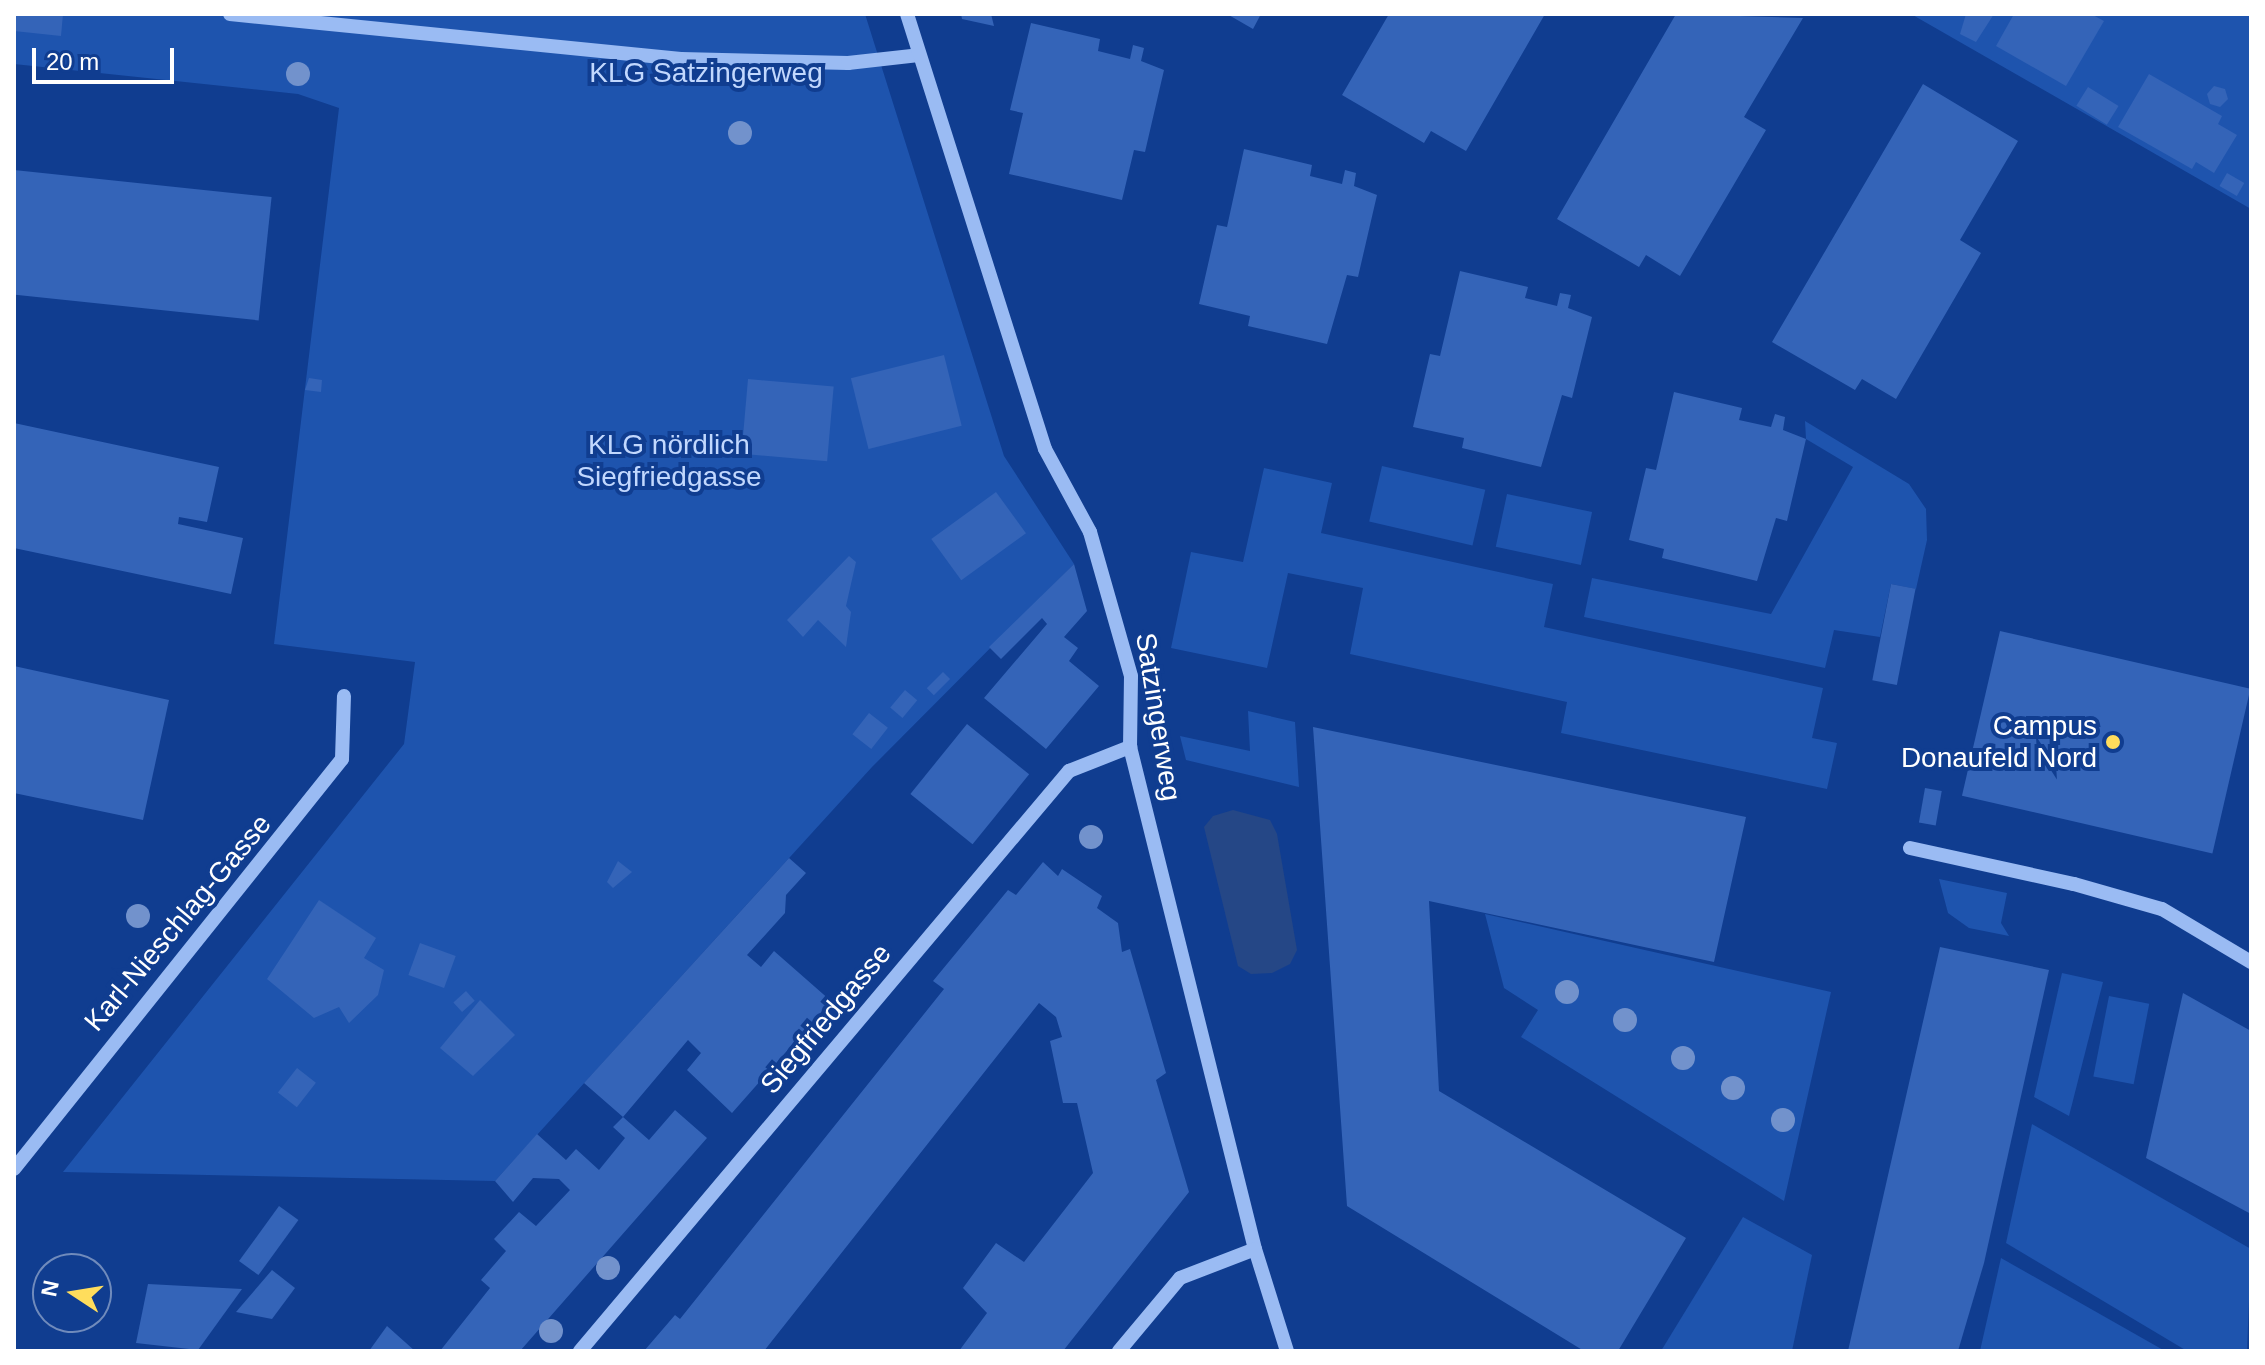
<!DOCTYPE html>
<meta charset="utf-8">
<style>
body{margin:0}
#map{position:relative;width:2265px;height:1365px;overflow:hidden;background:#103d90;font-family:Arial,sans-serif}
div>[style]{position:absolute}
.green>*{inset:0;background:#1e54ae;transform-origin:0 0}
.water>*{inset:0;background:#254786}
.building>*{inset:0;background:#3464b8;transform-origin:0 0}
.minor>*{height:14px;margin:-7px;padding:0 7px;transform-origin:7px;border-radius:7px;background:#9abbf3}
.trees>*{width:24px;height:24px;margin:-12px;border-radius:50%;background:#7292cc}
.dots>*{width:22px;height:22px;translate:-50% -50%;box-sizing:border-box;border:4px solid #103d90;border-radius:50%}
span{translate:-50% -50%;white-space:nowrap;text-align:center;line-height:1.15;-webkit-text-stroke:8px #103d90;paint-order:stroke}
.park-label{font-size:28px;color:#c2d8fe}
.street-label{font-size:28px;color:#fff}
.poi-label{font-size:28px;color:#fff}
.right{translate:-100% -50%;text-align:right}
.frame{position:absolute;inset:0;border:16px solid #fff;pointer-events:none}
.north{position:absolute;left:32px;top:1253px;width:80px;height:80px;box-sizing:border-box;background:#103d90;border:2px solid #708bbc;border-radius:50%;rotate:282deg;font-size:22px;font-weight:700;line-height:32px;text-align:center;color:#fff}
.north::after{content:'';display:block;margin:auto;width:28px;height:36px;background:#ffdd5c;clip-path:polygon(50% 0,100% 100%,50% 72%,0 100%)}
.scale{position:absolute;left:32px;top:48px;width:142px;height:36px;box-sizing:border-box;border:4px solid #fff;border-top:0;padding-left:10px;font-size:24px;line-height:28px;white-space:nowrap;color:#fff;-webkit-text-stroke:6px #103d90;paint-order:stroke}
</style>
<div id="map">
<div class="green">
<div style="clip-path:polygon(14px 14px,865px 14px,1004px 456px,1074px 564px,872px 767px,495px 1181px,63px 1172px,404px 744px,415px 662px,274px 644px,339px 108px,298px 94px,14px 64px)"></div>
<div style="clip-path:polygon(1911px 14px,2251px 14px,2251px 209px,2063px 101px)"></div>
<div style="clip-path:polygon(1805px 421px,1909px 484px,1926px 509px,1927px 540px,1916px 589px,1891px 584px,1880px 637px,1834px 630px,1825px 668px,1584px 617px,1592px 578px,1771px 614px,1853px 467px,1806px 439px)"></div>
<div style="left:1382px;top:466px;width:106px;height:57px;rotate:13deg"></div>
<div style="clip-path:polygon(1264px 468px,1332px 483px,1321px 533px,1553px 584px,1544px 627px,1823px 688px,1812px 738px,1837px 743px,1827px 789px,1561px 733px,1567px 702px,1350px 654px,1363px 588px,1288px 573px,1267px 668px,1171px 648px,1191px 552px,1243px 562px)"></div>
<div style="left:1507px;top:494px;width:87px;height:54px;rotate:12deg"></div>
<div style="clip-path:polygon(1248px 711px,1295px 722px,1299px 787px,1186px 760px,1180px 736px,1250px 751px)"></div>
<div style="clip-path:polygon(1939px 879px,2007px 893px,2001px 923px,2009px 936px,1969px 928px,1948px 913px)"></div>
<div style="clip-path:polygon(1485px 914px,1831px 992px,1784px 1201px,1521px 1037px,1538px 1010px,1504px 988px)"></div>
<div style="clip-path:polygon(2062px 973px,2103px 982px,2069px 1116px,2034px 1097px)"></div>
<div style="left:2109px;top:996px;width:41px;height:82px;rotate:11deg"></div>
<div style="clip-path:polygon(2032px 1124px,2251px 1249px,2247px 1351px,2187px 1351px,2006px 1243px)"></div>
<div style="clip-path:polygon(1743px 1217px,1812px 1255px,1792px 1351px,1661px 1351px)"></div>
<div style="clip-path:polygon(2001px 1258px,2165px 1351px,1980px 1351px)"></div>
</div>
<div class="water">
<div style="clip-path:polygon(1233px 810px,1270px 820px,1277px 834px,1297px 950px,1290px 964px,1272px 973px,1251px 974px,1238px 966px,1204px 827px,1213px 816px)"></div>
</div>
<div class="building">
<div style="clip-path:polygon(14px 14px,63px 14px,61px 36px,14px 31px)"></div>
<div style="clip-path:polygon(961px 14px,991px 14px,994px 26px,962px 19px)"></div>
<div style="clip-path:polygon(1227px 14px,1261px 14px,1253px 29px)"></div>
<div style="clip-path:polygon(1389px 14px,1545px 14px,1466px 151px,1431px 131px,1424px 143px,1342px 95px)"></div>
<div style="clip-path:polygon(1676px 14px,1803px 18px,1744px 117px,1766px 130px,1680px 276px,1646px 255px,1639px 267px,1557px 219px)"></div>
<div style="clip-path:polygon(1966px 14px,1994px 14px,1976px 42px,1960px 34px)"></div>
<div style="clip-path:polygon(2014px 14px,2091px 14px,2104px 21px,2066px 86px,1996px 46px)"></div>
<div style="clip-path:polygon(1031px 23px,1100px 39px,1098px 51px,1130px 59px,1133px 45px,1144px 48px,1141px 61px,1164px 70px,1145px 152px,1134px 150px,1122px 200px,1009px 174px,1023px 113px,1010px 110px)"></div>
<div style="clip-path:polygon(2149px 74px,2222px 116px,2218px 124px,2237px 135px,2214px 173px,2196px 162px,2192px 169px,2118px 127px)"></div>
<div style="clip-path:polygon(1923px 84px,2018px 141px,1960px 240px,1981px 253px,1896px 399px,1862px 379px,1855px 390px,1772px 342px)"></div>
<div style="clip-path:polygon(2214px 86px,2225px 89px,2228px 99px,2220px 107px,2210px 104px,2207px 94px)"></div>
<div style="left:2088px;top:87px;width:36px;height:22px;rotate:32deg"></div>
<div style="clip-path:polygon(1244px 149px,1312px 165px,1310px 176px,1342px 184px,1345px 170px,1356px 173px,1354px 186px,1377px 195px,1358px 277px,1347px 275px,1327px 344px,1248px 326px,1250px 316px,1199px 304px,1217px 225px,1227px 227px)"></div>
<div style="left:14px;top:170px;width:259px;height:124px;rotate:6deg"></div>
<div style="left:2227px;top:173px;width:20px;height:15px;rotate:30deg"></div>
<div style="clip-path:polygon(1460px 271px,1528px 287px,1525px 298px,1557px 306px,1560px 293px,1571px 295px,1568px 308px,1592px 317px,1572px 398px,1562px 395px,1541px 467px,1462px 448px,1464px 438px,1413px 427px,1430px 354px,1440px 356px)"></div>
<div style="left:944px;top:355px;width:73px;height:96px;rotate:76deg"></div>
<div style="clip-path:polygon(309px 378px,322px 380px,321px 392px,305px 390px)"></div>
<div style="left:748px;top:379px;width:86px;height:75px;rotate:5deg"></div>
<div style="clip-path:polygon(1674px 392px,1742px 408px,1739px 420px,1771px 427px,1775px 414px,1785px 417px,1783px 430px,1806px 439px,1787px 521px,1776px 518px,1757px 581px,1662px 558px,1664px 549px,1629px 540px,1646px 468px,1656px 470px)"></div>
<div style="clip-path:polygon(14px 423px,219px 467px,207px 522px,179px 517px,178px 524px,243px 538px,231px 594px,14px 548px)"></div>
<div style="left:996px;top:492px;width:51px;height:80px;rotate:54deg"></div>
<div style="clip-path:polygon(849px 556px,856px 562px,846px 606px,851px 612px,846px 647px,818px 620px,803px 637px,787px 620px)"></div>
<div style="clip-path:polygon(1074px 564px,1087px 611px,1064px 637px,1078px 648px,1069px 661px,1099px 686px,1046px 749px,984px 698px,1047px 624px,1042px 618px,1001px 659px,989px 647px)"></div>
<div style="left:1891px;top:584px;width:25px;height:98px;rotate:11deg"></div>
<div style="left:2000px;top:631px;width:257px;height:169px;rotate:13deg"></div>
<div style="clip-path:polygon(14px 666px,169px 700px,143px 820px,14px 793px)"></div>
<div style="left:943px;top:672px;width:10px;height:23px;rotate:45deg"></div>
<div style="left:905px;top:690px;width:16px;height:23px;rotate:40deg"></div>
<div style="left:869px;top:713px;width:24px;height:27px;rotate:38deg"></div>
<div style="left:967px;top:724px;width:80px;height:90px;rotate:39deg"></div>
<div style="clip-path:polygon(1313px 727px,1746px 817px,1714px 962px,1429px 901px,1439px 1091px,1686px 1238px,1618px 1351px,1584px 1351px,1347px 1206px)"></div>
<div style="left:1925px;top:788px;width:17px;height:35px;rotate:10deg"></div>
<div style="clip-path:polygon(789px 858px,806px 873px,786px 895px,785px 913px,747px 955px,761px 967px,774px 951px,831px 1001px,732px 1113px,687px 1070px,701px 1053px,688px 1040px,623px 1117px,584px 1083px)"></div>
<div style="clip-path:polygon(618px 861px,632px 872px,613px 888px,607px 882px)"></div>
<div style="clip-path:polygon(1043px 862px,1058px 876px,1062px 869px,1102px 896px,1097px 908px,1118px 923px,1122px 952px,1130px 949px,1166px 1073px,1156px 1080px,1189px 1192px,1063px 1351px,959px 1351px,987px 1313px,963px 1288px,996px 1243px,1024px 1262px,1093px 1173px,1077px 1103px,1063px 1103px,1050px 1041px,1062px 1037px,1056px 1017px,1039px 1003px,764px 1351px,644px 1351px,675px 1315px,680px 1319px,944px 989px,933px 981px,1008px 890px,1016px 895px)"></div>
<div style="clip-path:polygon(319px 900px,376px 938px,364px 958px,384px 970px,378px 995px,349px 1023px,339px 1007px,314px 1018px,267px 979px)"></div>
<div style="left:420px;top:943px;width:38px;height:34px;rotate:20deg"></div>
<div style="clip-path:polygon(1940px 947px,2049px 970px,1984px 1263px,1958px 1351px,1848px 1351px)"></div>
<div style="left:466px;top:991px;width:13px;height:17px;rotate:48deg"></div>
<div style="clip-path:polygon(2183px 993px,2251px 1031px,2251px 1214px,2146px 1158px)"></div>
<div style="clip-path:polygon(480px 1000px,515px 1035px,473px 1076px,440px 1048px)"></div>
<div style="left:297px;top:1068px;width:24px;height:31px;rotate:38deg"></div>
<div style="clip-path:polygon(675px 1110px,707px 1138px,520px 1351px,440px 1351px,490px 1288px,481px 1280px,506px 1251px,494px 1239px,519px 1212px,536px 1226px,570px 1190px,559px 1179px,533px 1178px,513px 1202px,495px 1181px,537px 1134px,566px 1160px,576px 1149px,599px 1170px,625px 1138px,613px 1127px,623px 1117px,649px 1140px)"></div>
<div style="left:279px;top:1206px;width:24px;height:68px;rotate:36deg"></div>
<div style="clip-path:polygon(272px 1270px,295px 1288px,272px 1319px,236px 1312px)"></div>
<div style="clip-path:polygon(148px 1284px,242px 1289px,198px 1350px,136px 1343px)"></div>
<div style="clip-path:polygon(387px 1326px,415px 1351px,369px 1351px)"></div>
</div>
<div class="minor">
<div style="left:230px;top:14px;width:453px;rotate:5.7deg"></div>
<div style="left:681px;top:59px;width:167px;rotate:1.4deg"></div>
<div style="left:848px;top:63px;width:71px;rotate:-6.4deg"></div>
<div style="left:907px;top:14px;width:456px;rotate:72.4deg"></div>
<div style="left:1045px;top:449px;width:94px;rotate:61.5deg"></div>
<div style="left:1090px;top:532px;width:150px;rotate:74.1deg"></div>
<div style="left:1131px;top:676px;width:71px;rotate:90.8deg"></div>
<div style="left:1130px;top:747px;width:517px;rotate:76.02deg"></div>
<div style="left:1255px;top:1249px;width:107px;rotate:72.6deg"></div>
<div style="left:1910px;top:848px;width:168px;rotate:12.4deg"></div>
<div style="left:2074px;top:884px;width:91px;rotate:15.9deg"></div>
<div style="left:2162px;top:909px;width:104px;rotate:30.8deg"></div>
<div style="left:14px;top:1169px;width:525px;rotate:-51.34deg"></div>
<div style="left:342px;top:759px;width:63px;rotate:-88.2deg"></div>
<div style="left:580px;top:1351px;width:759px;rotate:-49.87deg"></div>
<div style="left:1069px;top:771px;width:66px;rotate:-21.5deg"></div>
<div style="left:1119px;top:1351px;width:95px;rotate:-50.1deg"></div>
<div style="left:1180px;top:1278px;width:80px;rotate:-21.1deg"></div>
</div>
<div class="trees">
<div style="left:298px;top:74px"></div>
<div style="left:740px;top:133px"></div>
<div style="left:1091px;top:837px"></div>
<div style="left:138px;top:916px"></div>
<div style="left:1567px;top:992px"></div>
<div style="left:1625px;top:1020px"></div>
<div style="left:1683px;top:1058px"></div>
<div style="left:1733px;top:1088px"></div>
<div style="left:1783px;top:1120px"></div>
<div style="left:608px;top:1268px"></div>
<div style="left:551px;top:1331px"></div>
</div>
<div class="dots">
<div style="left:2113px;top:742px;background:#ffdd5c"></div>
</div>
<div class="park-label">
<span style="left:706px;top:73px">KLG Satzingerweg</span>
<span style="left:669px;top:461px">KLG nördlich<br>Siegfriedgasse</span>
</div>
<div class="street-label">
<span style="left:1158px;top:717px;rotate:81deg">Satzingerweg</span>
<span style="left:178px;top:923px;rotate:-50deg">Karl-Nieschlag-Gasse</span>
<span style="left:826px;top:1019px;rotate:-50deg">Siegfriedgasse</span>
</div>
<div class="poi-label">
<span class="right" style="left:2097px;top:742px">Campus<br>Donaufeld Nord</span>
</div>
<div class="frame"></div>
<div class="north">N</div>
<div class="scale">20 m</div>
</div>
